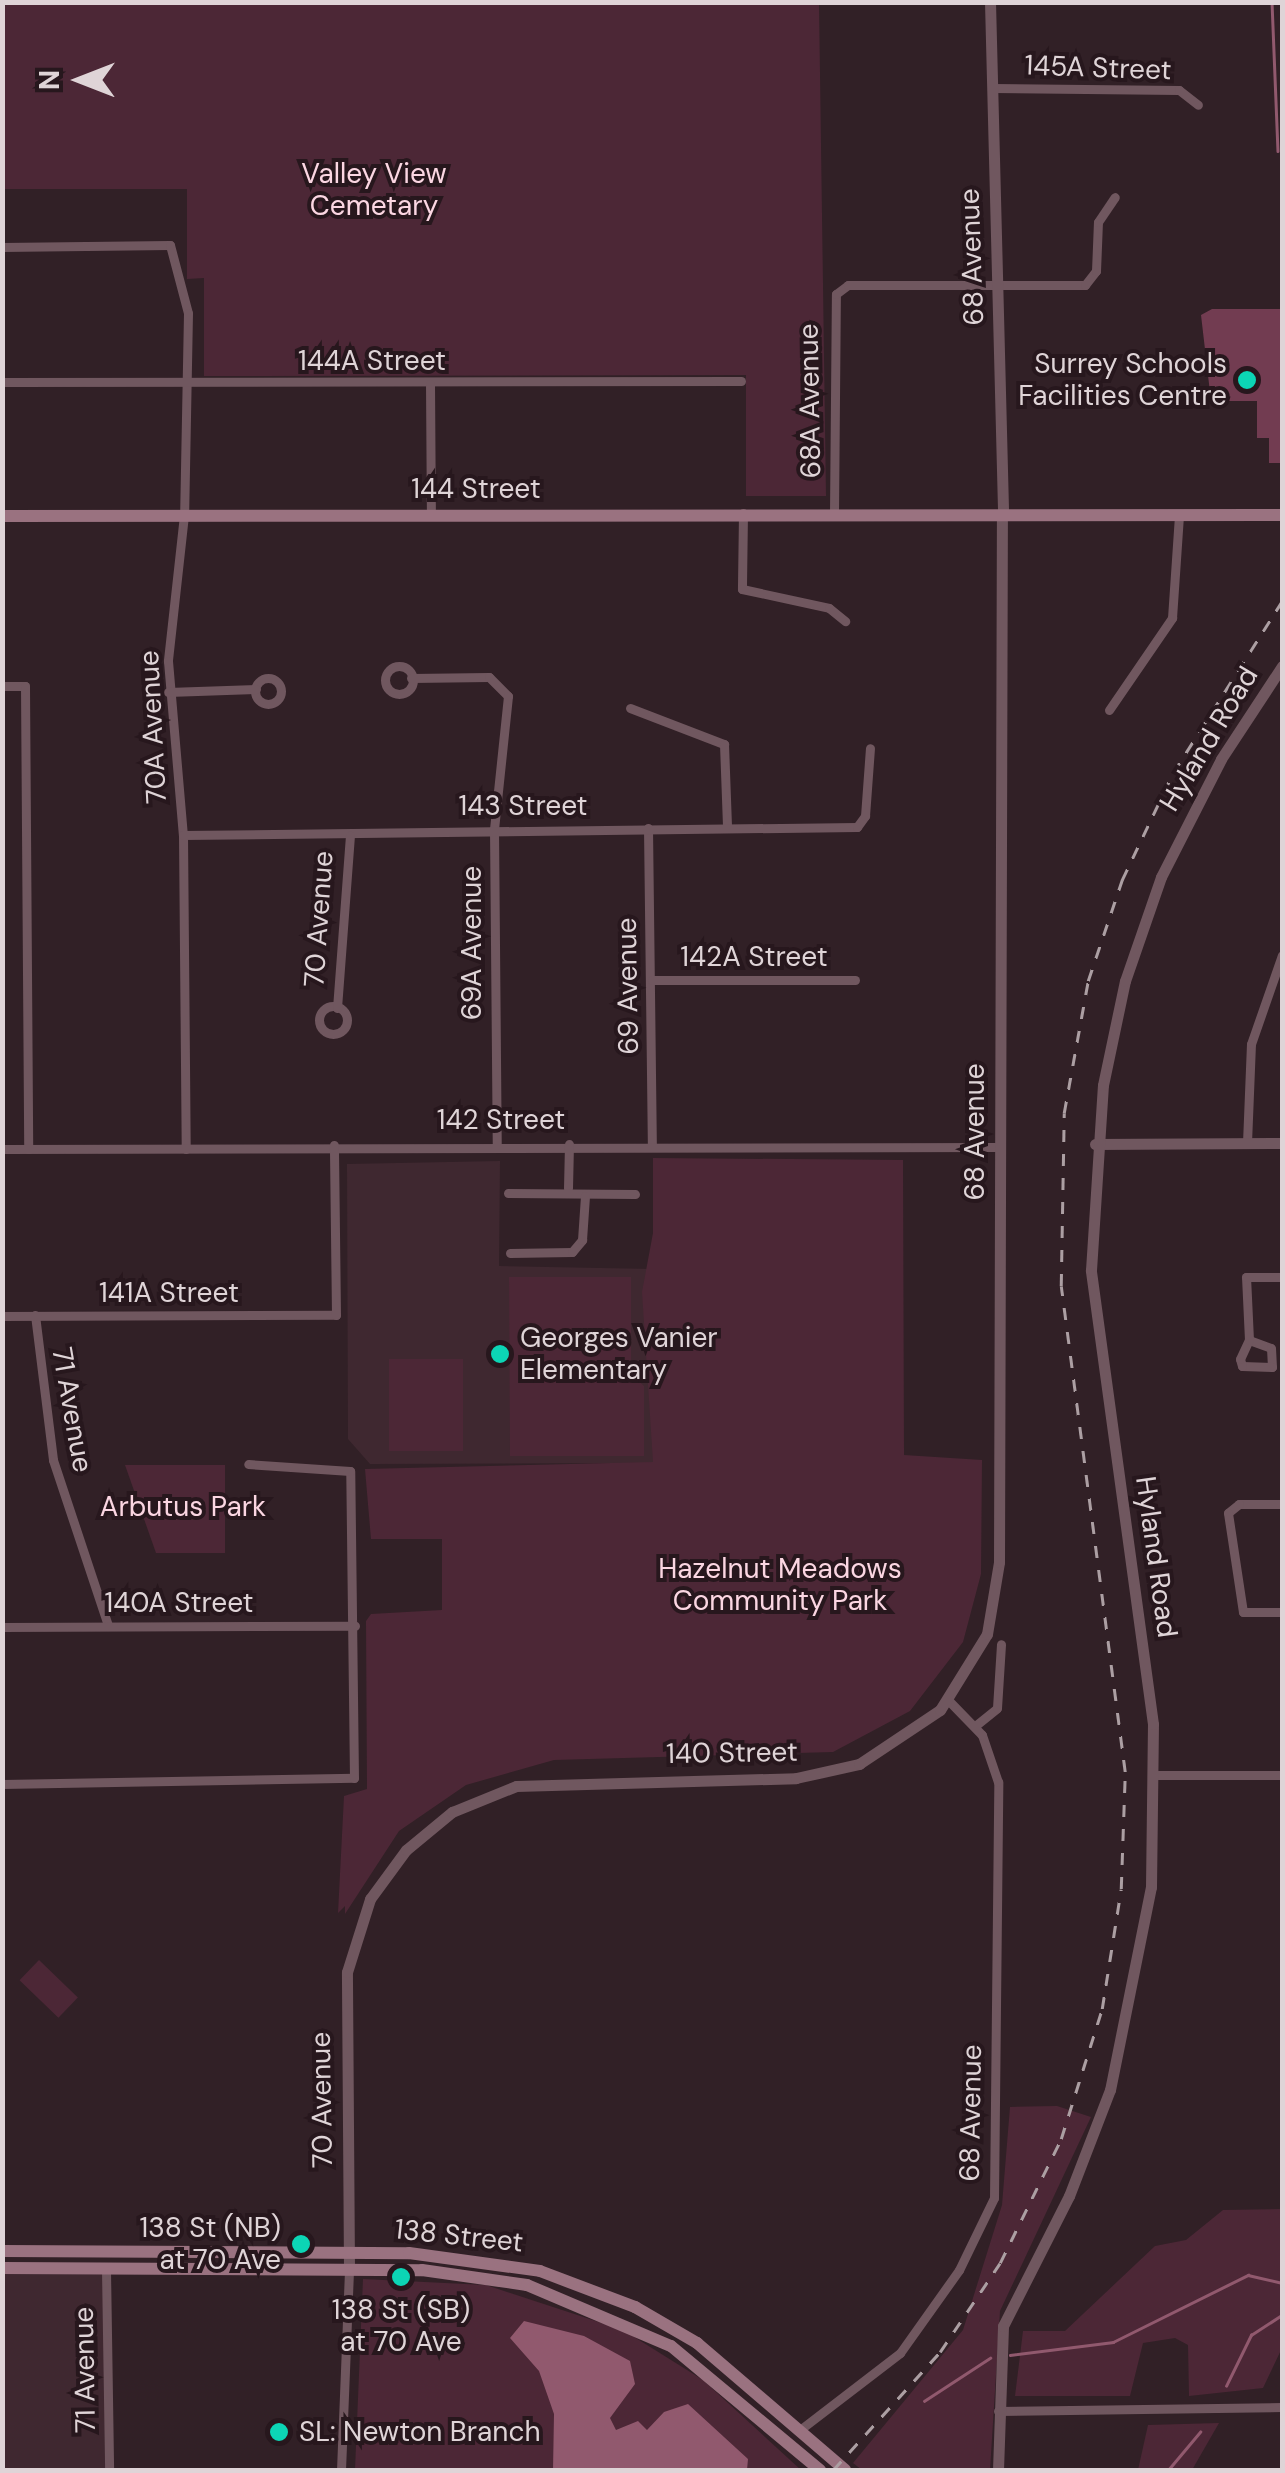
<!DOCTYPE html>
<style>
body{margin:0}
#map{position:relative;width:1285px;height:2473px;overflow:hidden;background:#312026;font-family:"DM Sans",sans-serif}
div>[style]{position:absolute}
.built>*{inset:0;background:#3f2830;transform-origin:0 0}
.green>*{inset:0;background:#4c2736;transform-origin:0 0}
.water>*{inset:0;background:#91596e}
.stream>*{height:2.5px;margin:-1.25px;padding:0 1.25px;transform-origin:1.25px;border-radius:1.25px;background:#91596e}
.building>*{inset:0;background:#723c51}
.minor>*{height:9px;margin:-4.5px;padding:0 4.5px;transform-origin:4.5px;border-radius:4.5px;background:#70575f}
.minor>.ring{margin:-4.5px;padding:0;box-sizing:content-box;background:none;border:9px solid #70575f;border-radius:50%}
.tertiary>*{height:11px;margin:-5.5px;padding:0 5.5px;transform-origin:5.5px;border-radius:5.5px;background:#70575f}
.secondary>*{height:12px;margin:-6px;padding:0 6px;transform-origin:6px;border-radius:6px;background:#9a7280}
.rail>*{height:2.5px;margin-top:-1.25px;transform-origin:0;background:repeating-linear-gradient(90deg,#ac9fa3 0 12px,transparent 0 24px)}
.dots>*{width:28px;height:28px;translate:-50% -50%;box-sizing:border-box;border:5px solid #27171d;border-radius:50%}
span{translate:-50% -50%;white-space:nowrap;text-align:center;line-height:1.15;-webkit-text-stroke:8px #27171d;paint-order:stroke}
.street-label{font-size:28px;color:#dfd4d7}
.park-label{font-size:28px;color:#fbd6e2}
.poi-label{font-size:28px;color:#dfd4d7}
.right{translate:-100% -50%;text-align:right}
.left{translate:0 -50%;text-align:left}
.frame{position:absolute;inset:0;border:5px solid #dfd4d7;pointer-events:none}
.north{position:absolute;left:30px;top:30px;width:100px;height:100px;-webkit-text-stroke:8px #27171d;paint-order:stroke;rotate:270deg;font-size:28px;font-weight:700;line-height:40px;text-align:center;color:#dfd4d7}
.north::after{content:'';display:block;margin:auto;width:35px;height:45px;background:#dfd4d7;clip-path:polygon(50% 0,100% 100%,50% 72%,0 100%)}
</style>
<div id="map">
<div class="built">
<div style="clip-path:polygon(500px 1161px,499px 1266px,653px 1269px,653px 1463px,370px 1464px,348px 1439px,347px 1164px)"></div>
<div style="left:108px;top:2268px;width:202px;height:106px;rotate:90deg"></div>
</div>
<div class="green">
<div style="clip-path:polygon(2px 3px,819px 3px,826px 496px,746px 496px,746px 375px,204px 376px,204px 278px,187px 279px,187px 189px,3px 189px)"></div>
<div style="clip-path:polygon(653px 1158px,903px 1160px,904px 1455px,982px 1460px,981px 1574px,963px 1642px,910px 1711px,833px 1752px,554px 1760px,466px 1785px,399px 1831px,345px 1914px,345px 1906px,338px 1913px,344px 1796px,367px 1789px,366px 1621px,371px 1614px,442px 1610px,442px 1539px,371px 1539px,365px 1469px,653px 1462px,642px 1292px,653px 1233px)"></div>
<div style="clip-path:polygon(509px 1277px,631px 1277px,631px 1374px,644px 1386px,644px 1456px,510px 1456px)"></div>
<div style="left:389px;top:1359px;width:74px;height:92px"></div>
<div style="clip-path:polygon(125px 1465px,225px 1465px,225px 1553px,156px 1553px)"></div>
<div style="left:39px;top:1960px;width:54px;height:28px;rotate:44deg"></div>
<div style="clip-path:polygon(1057px 2106px,1091px 2117px,1000px 2311px,990px 2470px,862px 2470px,853px 2463px,963px 2330px,1002px 2205px,1010px 2107px)"></div>
<div style="clip-path:polygon(1282px 2209px,1282px 2348px,1263px 2388px,1189px 2396px,1188px 2345px,1175px 2338px,1143px 2343px,1130px 2396px,1015px 2396px,1023px 2331px,1065px 2331px,1155px 2246px,1186px 2240px,1223px 2210px)"></div>
<div style="clip-path:polygon(363px 2279px,486px 2285px,623px 2330px,703px 2380px,801px 2470px,355px 2470px)"></div>
<div style="clip-path:polygon(1219px 2423px,1192px 2470px,1138px 2470px,1148px 2425px)"></div>
</div>
<div class="water">
<div style="clip-path:polygon(524px 2321px,584px 2336px,630px 2361px,635px 2384px,610px 2418px,616px 2430px,638px 2421px,647px 2430px,664px 2412px,688px 2404px,748px 2459px,747px 2470px,553px 2470px,554px 2414px,539px 2371px,510px 2338px)"></div>
</div>
<div class="stream">
<div style="left:1272px;top:2px;width:149px;rotate:87.7deg"></div>
<div style="left:1010px;top:2355px;width:104px;rotate:-7.2deg"></div>
<div style="left:1113px;top:2342px;width:151px;rotate:-26.4deg"></div>
<div style="left:1248px;top:2275px;width:35px;rotate:13deg"></div>
<div style="left:1226px;top:2386px;width:57px;rotate:-63.9deg"></div>
<div style="left:1251px;top:2335px;width:37px;rotate:-33deg"></div>
<div style="left:924px;top:2401px;width:79px;rotate:-33.1deg"></div>
<div style="left:1168px;top:2470px;width:50px;rotate:-49.9deg"></div>
</div>
<div class="building">
<div style="clip-path:polygon(1212px 309px,1282px 309px,1282px 463px,1269px 463px,1269px 438px,1257px 438px,1257px 401px,1211px 401px,1201px 315px)"></div>
</div>
<div class="minor">
<div style="left:992px;top:88px;width:187px;rotate:0.6deg"></div>
<div style="left:1179px;top:90px;width:24px;rotate:38deg"></div>
<div style="left:2px;top:247px;width:168px;rotate:-0.7deg"></div>
<div style="left:170px;top:245px;width:70px;rotate:75.2deg"></div>
<div style="left:188px;top:313px;width:202px;rotate:91.1deg"></div>
<div style="left:184px;top:515px;width:147px;rotate:96.3deg"></div>
<div style="left:168px;top:661px;width:175px;rotate:85.1deg"></div>
<div style="left:183px;top:835px;width:314px;rotate:89.5deg"></div>
<div style="left:2px;top:382px;width:739px;rotate:-0.08deg"></div>
<div style="left:430px;top:384px;width:131px;rotate:89.6deg"></div>
<div style="left:743px;top:513px;width:76px;rotate:90.8deg"></div>
<div style="left:742px;top:589px;width:89px;rotate:12.3deg"></div>
<div style="left:829px;top:608px;width:21px;rotate:39deg"></div>
<div style="left:834px;top:513px;width:219px;rotate:-89.5deg"></div>
<div style="left:836px;top:294px;width:15px;rotate:-37deg"></div>
<div style="left:848px;top:285px;width:237px"></div>
<div style="left:1085px;top:285px;width:18px;rotate:-52deg"></div>
<div style="left:1096px;top:271px;width:49px;rotate:-87.7deg"></div>
<div style="left:1098px;top:222px;width:30px;rotate:-56deg"></div>
<div class="ring" style="left:385px;top:666px;width:19px;height:19px"></div>
<div class="ring" style="left:255px;top:678px;width:17px;height:17px"></div>
<div style="left:411px;top:678px;width:78px;rotate:-0.7deg"></div>
<div style="left:489px;top:677px;width:27px;rotate:45deg"></div>
<div style="left:508px;top:696px;width:134px;rotate:96deg"></div>
<div style="left:494px;top:829px;width:314px;rotate:89.5deg"></div>
<div style="left:2px;top:686px;width:23px"></div>
<div style="left:25px;top:686px;width:463px;rotate:89.6deg"></div>
<div style="left:168px;top:692px;width:88px;rotate:-2deg"></div>
<div style="left:630px;top:708px;width:101px;rotate:21deg"></div>
<div style="left:724px;top:744px;width:83px;rotate:87.9deg"></div>
<div style="left:1109px;top:710px;width:112px;rotate:-55.6deg"></div>
<div style="left:1172px;top:618px;width:104px;rotate:-86.1deg"></div>
<div style="left:648px;top:828px;width:316px;rotate:89.3deg"></div>
<div style="left:183px;top:835px;width:674px;rotate:-0.68deg"></div>
<div style="left:857px;top:827px;width:14px;rotate:-54deg"></div>
<div style="left:865px;top:816px;width:68px;rotate:-85.8deg"></div>
<div style="left:652px;top:980px;width:203px"></div>
<div class="ring" style="left:319px;top:1006px;width:19px;height:19px"></div>
<div style="left:337px;top:1008px;width:173px;rotate:-85.7deg"></div>
<div style="left:1247px;top:1143px;width:99px;rotate:-87.7deg"></div>
<div style="left:1251px;top:1044px;width:94px;rotate:-70.8deg"></div>
<div style="left:2px;top:1149px;width:998px;rotate:-0.11deg"></div>
<div style="left:568px;top:1188px;width:44px;rotate:-88.7deg"></div>
<div style="left:508px;top:1193px;width:127px;rotate:0.5deg"></div>
<div style="left:510px;top:1253px;width:62px;rotate:-0.9deg"></div>
<div style="left:572px;top:1252px;width:16px;rotate:-50deg"></div>
<div style="left:582px;top:1240px;width:44px;rotate:-86.1deg"></div>
<div style="left:35px;top:1315px;width:146px;rotate:82.9deg"></div>
<div style="left:53px;top:1460px;width:174px;rotate:71.6deg"></div>
<div style="left:2px;top:1316px;width:334px;rotate:-0.2deg"></div>
<div style="left:336px;top:1315px;width:170px;rotate:-90.7deg"></div>
<div style="left:1249px;top:1340px;width:23px;rotate:20deg"></div>
<div style="left:1271px;top:1348px;width:19px;rotate:87deg"></div>
<div style="left:1272px;top:1367px;width:30px;rotate:-178deg"></div>
<div style="left:1242px;top:1366px;width:7px;rotate:-106deg"></div>
<div style="left:1240px;top:1359px;width:21px;rotate:-65deg"></div>
<div style="left:1249px;top:1340px;width:63px;rotate:-92.7deg"></div>
<div style="left:1246px;top:1277px;width:36px"></div>
<div style="left:1282px;top:1504px;width:43px;rotate:180deg"></div>
<div style="left:1239px;top:1504px;width:14px;rotate:141deg"></div>
<div style="left:1228px;top:1513px;width:100px;rotate:81.4deg"></div>
<div style="left:1243px;top:1612px;width:39px"></div>
<div style="left:2px;top:1627px;width:353px;rotate:-0.2deg"></div>
<div style="left:975px;top:1726px;width:28px;rotate:-39deg"></div>
<div style="left:997px;top:1708px;width:64px;rotate:-86.4deg"></div>
<div style="left:1156px;top:1775px;width:126px"></div>
<div style="left:2px;top:1784px;width:352px;rotate:-1deg"></div>
<div style="left:354px;top:1778px;width:307px;rotate:-90.7deg"></div>
<div style="left:350px;top:1471px;width:102px;rotate:-176.1deg"></div>
<div style="left:106px;top:2270px;width:200px;rotate:89.1deg"></div>
<div style="left:998px;top:2411px;width:284px;rotate:-0.8deg"></div>
<div style="left:801px;top:2429px;width:125px;rotate:-37.5deg"></div>
<div style="left:900px;top:2353px;width:102px;rotate:-54.6deg"></div>
<div style="left:959px;top:2270px;width:80px;rotate:-64.1deg"></div>
<div style="left:994px;top:2198px;width:416px;rotate:-89.4deg"></div>
<div style="left:998px;top:1782px;width:50px;rotate:-108.8deg"></div>
<div style="left:982px;top:1735px;width:47px;rotate:-134.1deg"></div>
<div style="left:341px;top:2470px;width:201px;rotate:-87.7deg"></div>
</div>
<div class="tertiary">
<div style="left:990px;top:2px;width:507px;rotate:88.53deg"></div>
<div style="left:1095px;top:1144px;width:187px;rotate:-0.3deg"></div>
<div style="left:349px;top:2269px;width:297px;rotate:-90.4deg"></div>
<div style="left:347px;top:1972px;width:77px;rotate:-72.5deg"></div>
<div style="left:370px;top:1899px;width:61px;rotate:-53.7deg"></div>
<div style="left:406px;top:1850px;width:60px;rotate:-39.6deg"></div>
<div style="left:452px;top:1812px;width:69px;rotate:-22.1deg"></div>
<div style="left:516px;top:1786px;width:280px;rotate:-1.6deg"></div>
<div style="left:796px;top:1778px;width:65px;rotate:-12.5deg"></div>
<div style="left:859px;top:1764px;width:97px;rotate:-33.7deg"></div>
<div style="left:940px;top:1710px;width:89px;rotate:-58.3deg"></div>
<div style="left:987px;top:1634px;width:73px;rotate:-80.5deg"></div>
<div style="left:999px;top:1562px;width:1046px;rotate:-89.84deg"></div>
<div style="left:998px;top:2470px;width:144px;rotate:-88deg"></div>
<div style="left:1003px;top:2326px;width:146px;rotate:-63.1deg"></div>
<div style="left:1069px;top:2196px;width:114px;rotate:-68.9deg"></div>
<div style="left:1110px;top:2090px;width:207px;rotate:-78.6deg"></div>
<div style="left:1151px;top:1887px;width:163px;rotate:-89.3deg"></div>
<div style="left:1153px;top:1724px;width:458px;rotate:-97.8deg"></div>
<div style="left:1091px;top:1270px;width:185px;rotate:-86.3deg"></div>
<div style="left:1103px;top:1085px;width:106px;rotate:-78.1deg"></div>
<div style="left:1125px;top:981px;width:110px;rotate:-70.9deg"></div>
<div style="left:1161px;top:877px;width:132px;rotate:-63deg"></div>
<div style="left:1221px;top:759px;width:111px;rotate:-56.7deg"></div>
</div>
<div class="secondary">
<div style="left:2px;top:516px;width:1280px;rotate:-0.04deg"></div>
<div style="left:2px;top:2251px;width:407px;rotate:0.3deg"></div>
<div style="left:409px;top:2253px;width:132px;rotate:7.8deg"></div>
<div style="left:540px;top:2271px;width:102px;rotate:20.8deg"></div>
<div style="left:635px;top:2307px;width:72px;rotate:30.1deg"></div>
<div style="left:697px;top:2343px;width:195px;rotate:40.6deg"></div>
<div style="left:2px;top:2268px;width:420px;rotate:0.3deg"></div>
<div style="left:422px;top:2270px;width:106px;rotate:8.1deg"></div>
<div style="left:527px;top:2285px;width:156px;rotate:23deg"></div>
<div style="left:671px;top:2346px;width:194px;rotate:39.8deg"></div>
</div>
<div class="rail">
<div style="left:833px;top:2470px;width:159px;rotate:-47.8deg"></div>
<div style="left:940px;top:2352px;width:107px;rotate:-56deg"></div>
<div style="left:1000px;top:2263px;width:138px;rotate:-63.8deg"></div>
<div style="left:1061px;top:2139px;width:136px;rotate:-72.5deg"></div>
<div style="left:1102px;top:2009px;width:121px;rotate:-81deg"></div>
<div style="left:1121px;top:1889px;width:117px;rotate:-88deg"></div>
<div style="left:1125px;top:1772px;width:490px;rotate:-97.5deg"></div>
<div style="left:1061px;top:1286px;width:173px;rotate:-89deg"></div>
<div style="left:1064px;top:1113px;width:134px;rotate:-79.7deg"></div>
<div style="left:1088px;top:981px;width:107px;rotate:-71.4deg"></div>
<div style="left:1122px;top:880px;width:119px;rotate:-64.5deg"></div>
<div style="left:1173px;top:773px;width:204px;rotate:-57.6deg"></div>
</div>
<div class="dots">
<div style="left:1247px;top:380px;background:#0cd5b5"></div>
<div style="left:500px;top:1354px;background:#0cd5b5"></div>
<div style="left:301px;top:2244px;background:#0cd5b5"></div>
<div style="left:401px;top:2277px;background:#0cd5b5"></div>
<div style="left:279px;top:2432px;background:#0cd5b5"></div>
</div>
<div class="street-label">
<span style="left:1098px;top:68px;rotate:2deg">145A Street</span>
<span style="left:972px;top:257px;rotate:-92deg">68 Avenue</span>
<span style="left:372px;top:361px">144A Street</span>
<span style="left:810px;top:401px;rotate:-91deg">68A Avenue</span>
<span style="left:476px;top:489px">144 Street</span>
<span style="left:153px;top:727px;rotate:-93deg">70A Avenue</span>
<span style="left:1209px;top:739px;rotate:-59deg">Hyland Road</span>
<span style="left:523px;top:806px">143 Street</span>
<span style="left:319px;top:919px;rotate:-86deg">70 Avenue</span>
<span style="left:472px;top:943px;rotate:-90deg">69A Avenue</span>
<span style="left:754px;top:957px">142A Street</span>
<span style="left:628px;top:986px;rotate:-91deg">69 Avenue</span>
<span style="left:501px;top:1120px">142 Street</span>
<span style="left:975px;top:1132px;rotate:-90deg">68 Avenue</span>
<span style="left:169px;top:1293px">141A Street</span>
<span style="left:72px;top:1410px;rotate:80deg">71 Avenue</span>
<span style="left:1156px;top:1557px;rotate:82deg">Hyland Road</span>
<span style="left:179px;top:1603px">140A Street</span>
<span style="left:732px;top:1753px;rotate:-1deg">140 Street</span>
<span style="left:322px;top:2100px;rotate:-91deg">70 Avenue</span>
<span style="left:971px;top:2113px;rotate:-89deg">68 Avenue</span>
<span style="left:459px;top:2236px;rotate:6deg">138 Street</span>
<span style="left:85px;top:2370px;rotate:-91deg">71 Avenue</span>
</div>
<div class="park-label">
<span style="left:374px;top:190px">Valley View<br>Cemetary</span>
<span style="left:183px;top:1507px">Arbutus Park</span>
<span style="left:780px;top:1585px">Hazelnut Meadows<br>Community Park</span>
</div>
<div class="poi-label">
<span class="right" style="left:1227px;top:380px">Surrey Schools<br>Facilities Centre</span>
<span class="left" style="left:520px;top:1354px">Georges Vanier<br>Elementary</span>
<span class="right" style="left:281px;top:2244px">138 St (NB)<br>at 70 Ave</span>
<span style="left:401px;top:2326px">138 St (SB)<br>at 70 Ave</span>
<span class="left" style="left:299px;top:2432px">SL: Newton Branch</span>
</div>
<div class="frame"></div>
<div class="north">N</div>
</div>
